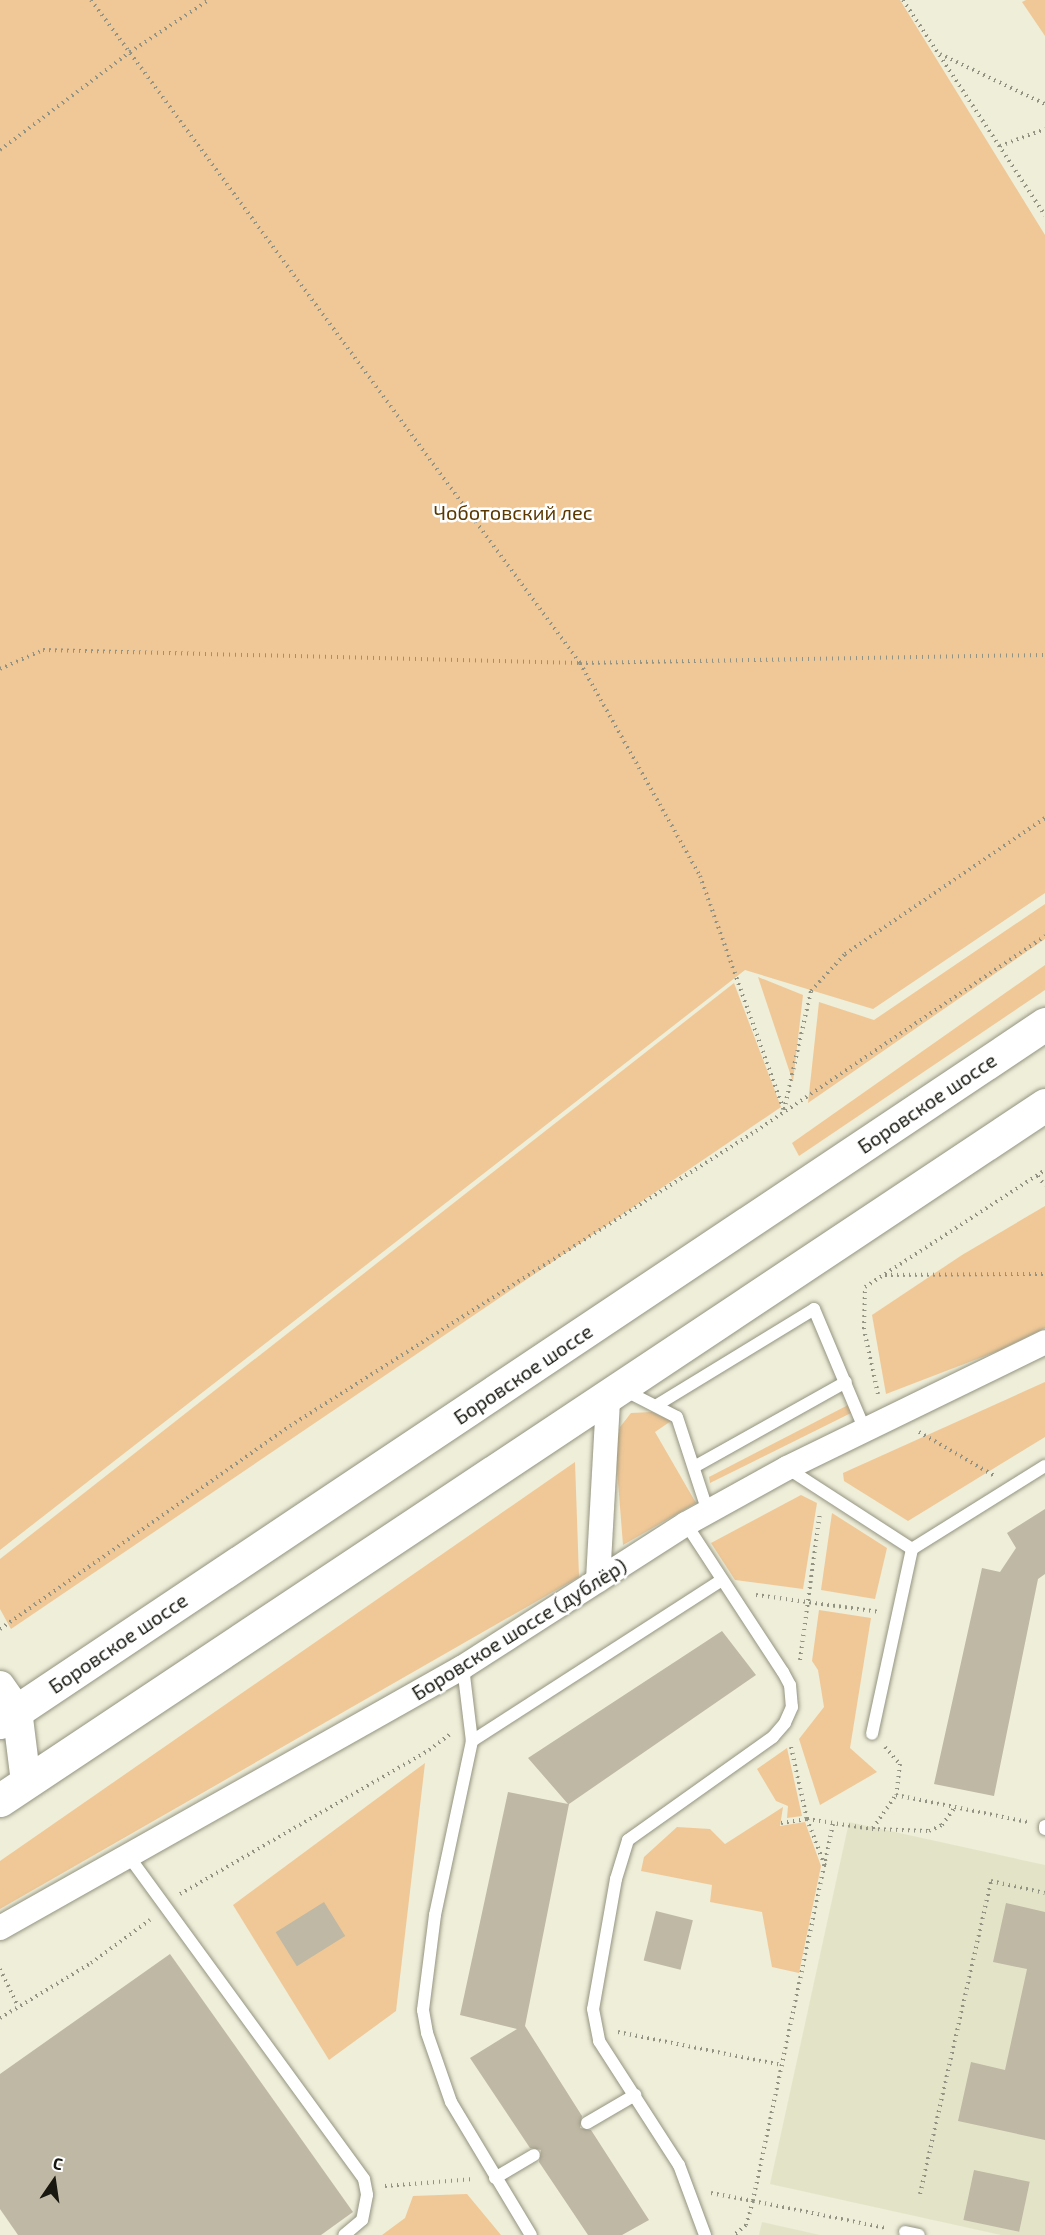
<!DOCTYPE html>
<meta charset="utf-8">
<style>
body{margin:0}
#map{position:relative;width:1045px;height:2235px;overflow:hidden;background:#eeeed9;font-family:"Exo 2",sans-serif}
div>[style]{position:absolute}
.built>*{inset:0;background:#e3e4c7}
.green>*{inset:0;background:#f0c897}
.building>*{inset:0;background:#bfb8a4;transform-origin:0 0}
.path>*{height:4px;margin-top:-2px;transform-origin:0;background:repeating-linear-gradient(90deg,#939384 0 1.5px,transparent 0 6px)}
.roads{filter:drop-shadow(0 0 2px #949481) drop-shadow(0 0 2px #949481)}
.service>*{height:12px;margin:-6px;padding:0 6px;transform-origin:6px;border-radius:6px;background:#fff}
.minor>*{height:24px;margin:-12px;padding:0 12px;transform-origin:12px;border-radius:12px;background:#fff}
.tertiary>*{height:30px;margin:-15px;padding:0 15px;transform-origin:15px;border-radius:15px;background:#fff}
.primary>*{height:33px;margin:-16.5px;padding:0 16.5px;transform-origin:16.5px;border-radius:16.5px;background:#fff}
span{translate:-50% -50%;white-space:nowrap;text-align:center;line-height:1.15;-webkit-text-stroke:5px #fff;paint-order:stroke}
.park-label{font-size:20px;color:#5a3800}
.street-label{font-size:20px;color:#181811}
.north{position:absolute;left:24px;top:2151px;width:60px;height:60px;-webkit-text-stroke:4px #fff;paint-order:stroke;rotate:13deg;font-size:16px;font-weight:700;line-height:24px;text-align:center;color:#181811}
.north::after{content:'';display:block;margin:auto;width:21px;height:27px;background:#181811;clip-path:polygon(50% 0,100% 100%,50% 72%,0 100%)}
</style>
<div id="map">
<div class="built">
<div style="clip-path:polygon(849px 1822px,1045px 1865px,1045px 2235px,1001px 2235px,770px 2184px)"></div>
<div style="clip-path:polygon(762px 2222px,820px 2235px,759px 2235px)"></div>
</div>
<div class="green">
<div style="clip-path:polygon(0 0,900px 0,1045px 235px,1045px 893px,873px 1009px,745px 970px,0 1550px)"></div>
<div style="clip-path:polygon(1026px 0,1045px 0,1045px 36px,1022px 2px)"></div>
<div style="clip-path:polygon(1045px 904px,1045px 939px,808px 1103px,819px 1002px,874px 1020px)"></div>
<div style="clip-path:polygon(1045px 965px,1045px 990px,799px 1156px,792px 1143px)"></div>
<div style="clip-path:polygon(758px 977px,803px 995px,793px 1082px)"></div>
<div style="clip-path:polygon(734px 983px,781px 1107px,11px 1629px,0 1609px,0 1559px)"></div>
<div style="clip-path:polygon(1045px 1206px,1045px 1328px,998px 1351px,886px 1394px,872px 1315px,962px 1255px)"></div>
<div style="clip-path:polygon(1045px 1382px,1045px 1437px,908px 1521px,844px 1481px,843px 1473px)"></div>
<div style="clip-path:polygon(852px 1403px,853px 1412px,710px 1483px,709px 1477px)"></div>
<div style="clip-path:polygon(652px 1412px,671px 1421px,655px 1432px,696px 1503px,623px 1545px,615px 1443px,620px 1427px,631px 1413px)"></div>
<div style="clip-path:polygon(575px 1462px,579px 1577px,0 1909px,0 1861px)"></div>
<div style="clip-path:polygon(801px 1495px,817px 1503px,803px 1589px,735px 1580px,711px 1543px)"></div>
<div style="clip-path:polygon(832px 1513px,887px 1548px,875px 1599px,821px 1590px)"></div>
<div style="clip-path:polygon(819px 1610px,871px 1618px,850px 1748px,877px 1772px,820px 1805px,799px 1739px,824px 1707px,818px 1670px,812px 1661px)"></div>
<div style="clip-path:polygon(787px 1748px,802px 1816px,787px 1818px,788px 1806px,776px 1801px,757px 1769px)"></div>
<div style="clip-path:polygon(425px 1763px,396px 2011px,329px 2060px,233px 1905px)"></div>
<div style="clip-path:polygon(783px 1807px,780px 1826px,805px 1822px,821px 1866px,799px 1973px,772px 1967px,762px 1912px,710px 1902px,712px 1885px,641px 1871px,644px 1857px,677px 1827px,710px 1829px,725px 1844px)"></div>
<div style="clip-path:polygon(467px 2194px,501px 2235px,382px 2235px,405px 2218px,413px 2196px)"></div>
</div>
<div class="building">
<div style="clip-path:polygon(1045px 1509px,1045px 1574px,1038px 1579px,994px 1796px,934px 1784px,982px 1568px,1000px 1572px,1016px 1548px,1007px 1533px)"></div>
<div style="clip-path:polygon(722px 1631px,756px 1675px,569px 1804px,525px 2026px,582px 2116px,580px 2128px,591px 2130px,649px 2220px,622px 2235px,588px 2235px,539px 2162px,541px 2150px,530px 2148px,470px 2058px,517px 2029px,460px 2015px,508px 1792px,568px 1804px,528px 1758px)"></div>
<div style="left:324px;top:1902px;width:40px;height:57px;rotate:58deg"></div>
<div style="clip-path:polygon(1006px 1903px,1045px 1912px,1045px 2140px,958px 2121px,971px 2062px,1005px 2070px,1027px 1969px,993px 1962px)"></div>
<div style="left:656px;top:1911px;width:38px;height:51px;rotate:14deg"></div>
<div style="clip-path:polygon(170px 1954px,353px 2212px,321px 2235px,18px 2235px,0 2209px,0 2074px)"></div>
<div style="left:974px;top:2170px;width:57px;height:51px;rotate:12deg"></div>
</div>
<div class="path">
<div style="left:91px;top:0;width:824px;rotate:53.59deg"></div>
<div style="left:580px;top:663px;width:244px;rotate:60.6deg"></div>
<div style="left:700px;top:876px;width:250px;rotate:70.3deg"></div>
<div style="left:903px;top:0;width:258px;rotate:56.6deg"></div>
<div style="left:940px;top:54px;width:116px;rotate:25.5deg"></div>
<div style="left:1000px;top:146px;width:48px;rotate:-20.7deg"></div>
<div style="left:0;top:150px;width:163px;rotate:-37deg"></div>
<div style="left:130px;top:52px;width:95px;rotate:-33.4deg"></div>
<div style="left:0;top:669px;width:47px;rotate:-23.8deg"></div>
<div style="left:43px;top:650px;width:537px;rotate:1.39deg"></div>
<div style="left:580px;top:663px;width:465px;rotate:-1deg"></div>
<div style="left:784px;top:1110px;width:122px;rotate:-77.2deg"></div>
<div style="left:811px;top:991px;width:50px;rotate:-47.4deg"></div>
<div style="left:845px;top:954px;width:242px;rotate:-34.2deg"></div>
<div style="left:1038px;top:1176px;width:12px;rotate:55deg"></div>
<div style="left:885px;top:1275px;width:160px;rotate:-0.4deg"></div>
<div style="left:878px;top:1394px;width:66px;rotate:-102.2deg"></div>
<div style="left:864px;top:1329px;width:42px;rotate:-88.6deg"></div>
<div style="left:865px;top:1287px;width:215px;rotate:-33deg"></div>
<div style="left:919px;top:1432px;width:86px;rotate:30.2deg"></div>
<div style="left:756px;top:1595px;width:125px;rotate:7.8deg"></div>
<div style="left:0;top:1629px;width:354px;rotate:-35deg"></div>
<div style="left:290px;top:1426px;width:552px;rotate:-32.34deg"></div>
<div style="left:756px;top:1131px;width:349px;rotate:-34deg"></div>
<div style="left:800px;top:1660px;width:148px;rotate:-82.3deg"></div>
<div style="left:791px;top:1747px;width:74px;rotate:77.5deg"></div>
<div style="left:807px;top:1819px;width:50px;rotate:69deg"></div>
<div style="left:885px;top:1747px;width:23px;rotate:49deg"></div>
<div style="left:900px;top:1764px;width:31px;rotate:97deg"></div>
<div style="left:896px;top:1795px;width:134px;rotate:11.6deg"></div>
<div style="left:781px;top:1823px;width:26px;rotate:-9deg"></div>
<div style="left:807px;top:1819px;width:66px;rotate:8.7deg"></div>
<div style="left:872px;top:1829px;width:57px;rotate:2deg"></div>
<div style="left:929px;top:1831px;width:14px;rotate:-25deg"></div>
<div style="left:942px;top:1825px;width:22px;rotate:-54deg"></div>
<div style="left:833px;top:1824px;width:385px;rotate:102deg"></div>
<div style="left:753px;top:2201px;width:136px;rotate:11.5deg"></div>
<div style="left:873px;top:1828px;width:40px;rotate:-55.1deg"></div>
<div style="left:180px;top:1894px;width:288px;rotate:-30deg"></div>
<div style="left:429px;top:1750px;width:26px;rotate:-37deg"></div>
<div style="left:0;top:1969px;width:41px;rotate:64.1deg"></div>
<div style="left:0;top:2018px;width:106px;rotate:-31.1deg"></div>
<div style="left:91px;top:1963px;width:73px;rotate:-36.1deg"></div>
<div style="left:618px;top:2032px;width:167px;rotate:11.4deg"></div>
<div style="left:385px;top:2186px;width:89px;rotate:-4.5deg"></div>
<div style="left:711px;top:2193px;width:43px;rotate:10.8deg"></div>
<div style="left:753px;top:2201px;width:25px;rotate:106deg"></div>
<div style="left:746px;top:2225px;width:16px;rotate:140deg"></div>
<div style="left:920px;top:2194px;width:321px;rotate:-77.2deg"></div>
<div style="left:991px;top:1881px;width:55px;rotate:12.5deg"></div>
</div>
<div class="roads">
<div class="service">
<div style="left:624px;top:1390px;width:59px;rotate:27deg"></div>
<div style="left:677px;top:1417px;width:100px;rotate:71.9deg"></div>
<div style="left:657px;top:1405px;width:184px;rotate:-31.4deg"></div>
<div style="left:814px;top:1309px;width:129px;rotate:67.2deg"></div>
<div style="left:694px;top:1467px;width:174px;rotate:-29.2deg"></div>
<div style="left:787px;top:1468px;width:149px;rotate:32.9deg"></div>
<div style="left:912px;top:1549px;width:189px;rotate:102.2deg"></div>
<div style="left:686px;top:1524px;width:177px;rotate:56.8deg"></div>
<div style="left:783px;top:1672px;width:15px;rotate:62deg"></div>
<div style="left:790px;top:1685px;width:22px;rotate:85deg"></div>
<div style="left:792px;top:1707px;width:17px;rotate:114deg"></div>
<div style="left:785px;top:1723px;width:18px;rotate:131deg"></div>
<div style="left:773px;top:1737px;width:178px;rotate:144.6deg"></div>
<div style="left:628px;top:1840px;width:41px;rotate:107.1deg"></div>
<div style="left:616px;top:1879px;width:132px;rotate:100deg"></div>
<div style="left:593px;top:2009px;width:33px;rotate:79deg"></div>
<div style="left:599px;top:2041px;width:148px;rotate:57.2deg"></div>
<div style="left:679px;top:2165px;width:75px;rotate:69.6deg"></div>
<div style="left:912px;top:1549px;width:157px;rotate:-32deg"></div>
<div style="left:463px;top:1667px;width:75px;rotate:83.1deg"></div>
<div style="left:472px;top:1741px;width:178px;rotate:102deg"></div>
<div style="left:435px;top:1915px;width:96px;rotate:97.2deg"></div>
<div style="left:423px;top:2010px;width:23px;rotate:80deg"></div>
<div style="left:427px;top:2033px;width:73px;rotate:70.8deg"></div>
<div style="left:451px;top:2102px;width:155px;rotate:59deg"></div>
<div style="left:472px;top:1741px;width:297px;rotate:-32.8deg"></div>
<div style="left:1045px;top:1826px;width:3px;rotate:90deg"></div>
<div style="left:130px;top:1858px;width:397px;rotate:53.9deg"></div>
<div style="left:364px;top:2179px;width:16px;rotate:79deg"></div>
<div style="left:367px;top:2195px;width:25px;rotate:101deg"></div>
<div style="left:362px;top:2220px;width:23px;rotate:140deg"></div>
<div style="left:587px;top:2123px;width:56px;rotate:-30.3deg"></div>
<div style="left:495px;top:2178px;width:45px;rotate:-30.5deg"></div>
<div style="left:905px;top:2232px;width:14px;rotate:12deg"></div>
</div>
<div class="minor">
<div style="left:598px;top:1580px;width:181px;rotate:-86.8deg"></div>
<div style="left:0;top:1928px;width:531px;rotate:-29.41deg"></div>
<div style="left:463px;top:1667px;width:265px;rotate:-32.7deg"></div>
<div style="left:686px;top:1524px;width:115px;rotate:-29deg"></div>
<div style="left:787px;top:1468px;width:287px;rotate:-26deg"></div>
</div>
<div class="tertiary">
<div style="left:0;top:1686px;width:29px;rotate:55deg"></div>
<div style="left:17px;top:1710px;width:73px;rotate:82.9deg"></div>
</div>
<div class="primary">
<div style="left:0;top:1722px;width:1257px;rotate:-33.74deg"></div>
<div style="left:0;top:1800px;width:1255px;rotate:-33.63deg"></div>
</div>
</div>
<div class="park-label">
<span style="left:513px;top:512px">Чоботовский лес</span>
</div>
<div class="street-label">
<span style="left:927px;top:1103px;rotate:-34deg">Боровское шоссе</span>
<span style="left:523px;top:1374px;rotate:-34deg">Боровское шоссе</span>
<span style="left:519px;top:1629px;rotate:-32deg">Боровское шоссе (дублёр)</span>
<span style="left:118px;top:1643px;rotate:-34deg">Боровское шоссе</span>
</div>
<div class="north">С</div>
</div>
